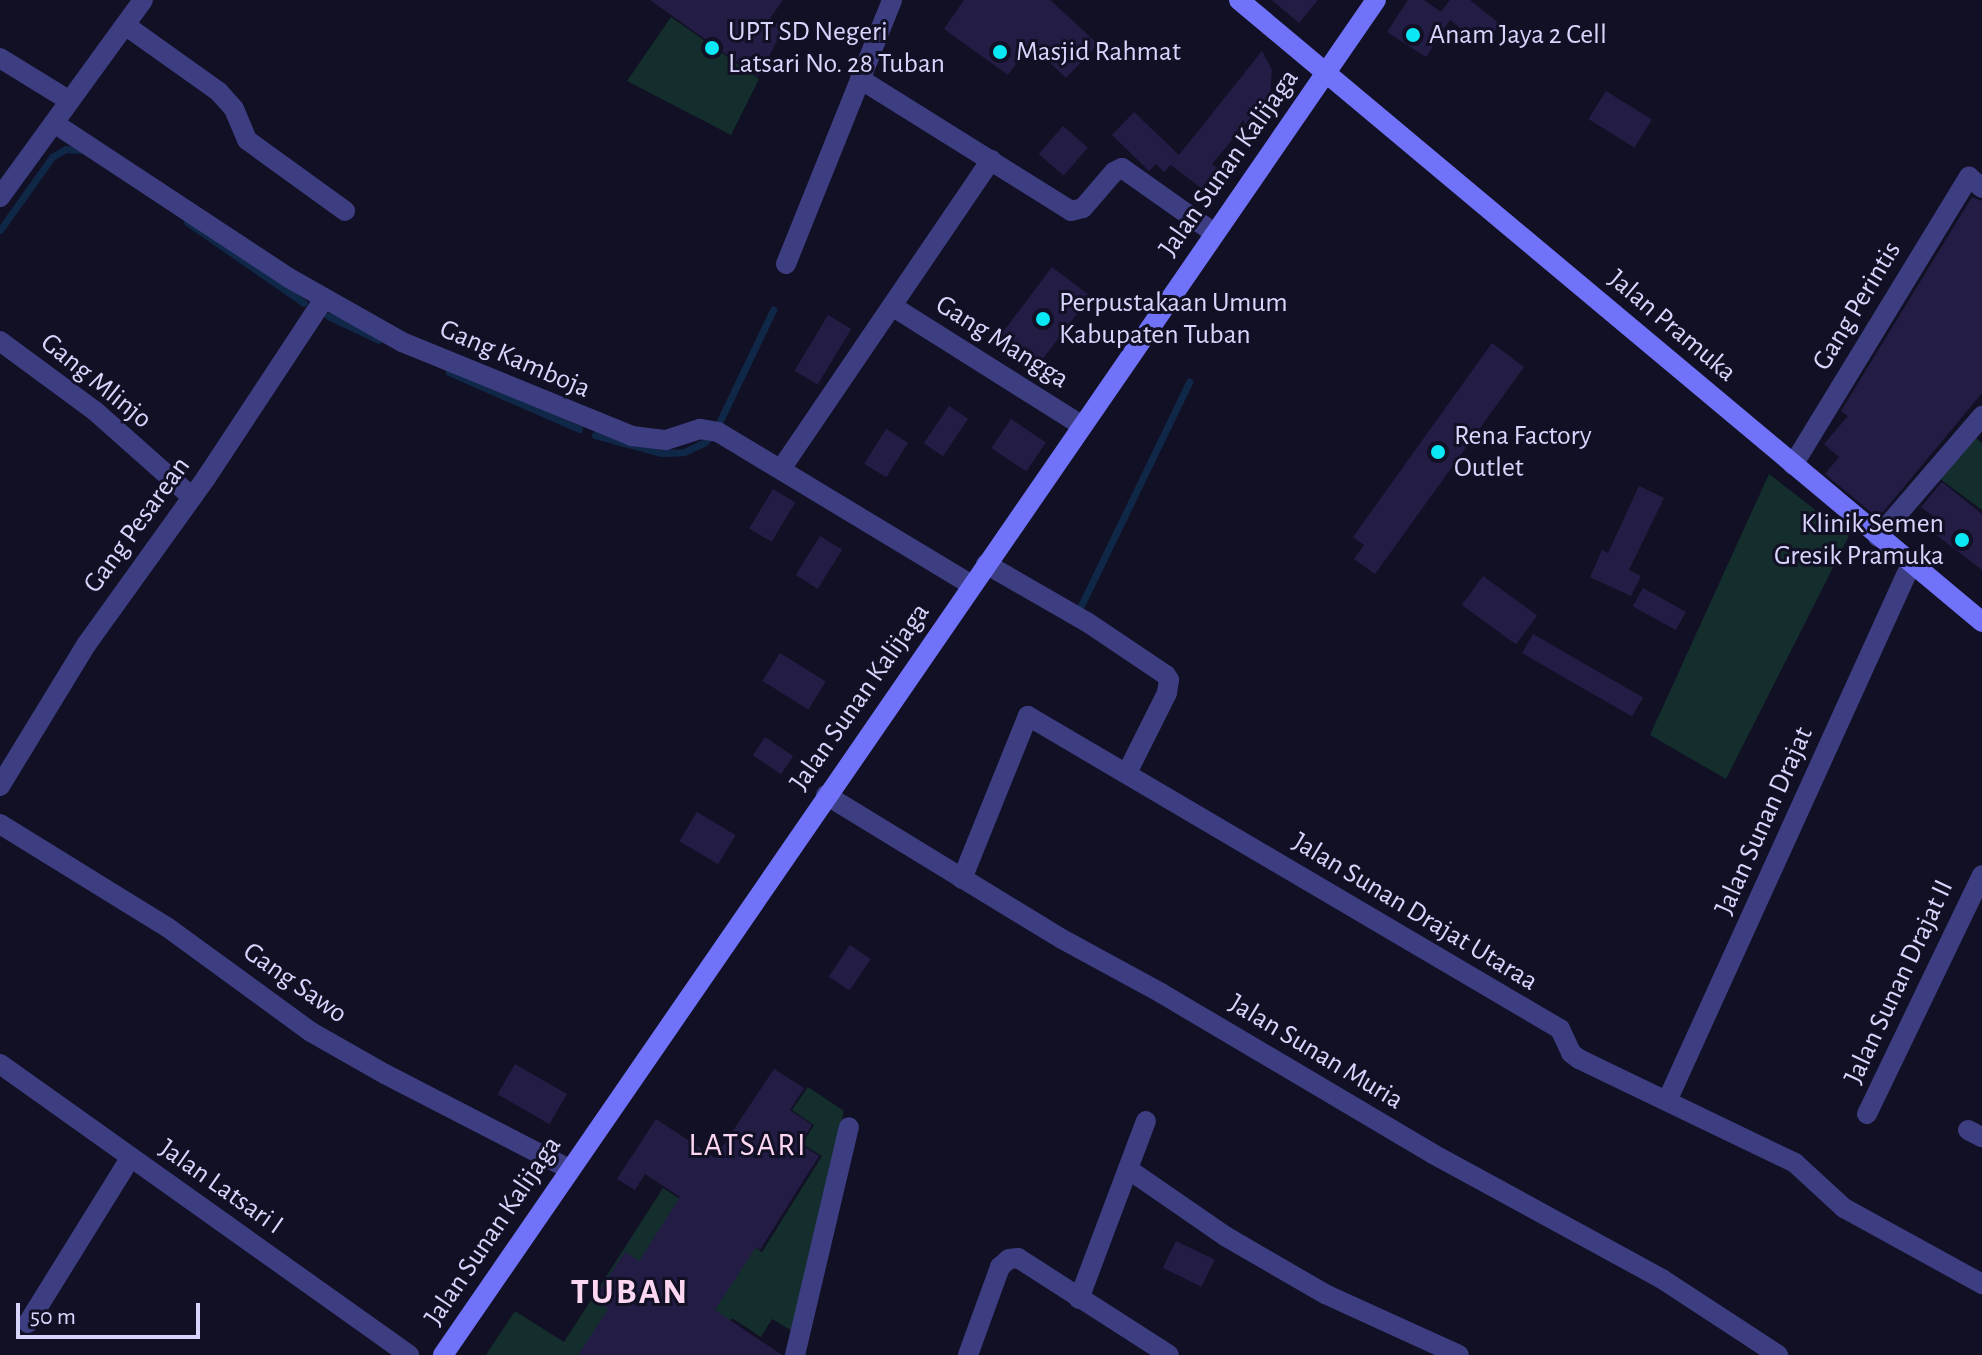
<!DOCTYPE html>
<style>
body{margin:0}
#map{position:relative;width:1982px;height:1355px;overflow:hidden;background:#121025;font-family:"Alegreya Sans",sans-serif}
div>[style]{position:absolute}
.green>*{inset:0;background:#132e2c}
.stream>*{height:7px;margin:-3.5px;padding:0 3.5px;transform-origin:3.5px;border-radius:3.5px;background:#102848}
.building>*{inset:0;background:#231d45;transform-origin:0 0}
.street>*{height:20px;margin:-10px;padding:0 10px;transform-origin:10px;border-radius:10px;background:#3d3d82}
.secondary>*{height:20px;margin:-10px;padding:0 10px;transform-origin:10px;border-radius:10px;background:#7073f9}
.dots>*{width:22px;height:22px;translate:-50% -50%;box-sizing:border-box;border:4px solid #121025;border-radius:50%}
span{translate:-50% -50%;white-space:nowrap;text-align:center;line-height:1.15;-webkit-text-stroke:6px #121025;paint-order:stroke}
.poi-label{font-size:28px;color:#d8d5fd}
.left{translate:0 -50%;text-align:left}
.right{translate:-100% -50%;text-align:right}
.street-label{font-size:28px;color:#d8d5fd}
.quarter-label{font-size:32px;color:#fdd7f1;letter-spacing:2px}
.district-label{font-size:36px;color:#fdd7f1;font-weight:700;letter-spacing:2px}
.scale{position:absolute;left:16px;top:1303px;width:184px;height:36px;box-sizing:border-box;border:4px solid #d8d5fd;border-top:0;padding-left:10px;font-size:24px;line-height:28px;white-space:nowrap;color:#d8d5fd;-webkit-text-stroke:6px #121025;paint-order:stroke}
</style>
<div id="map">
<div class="green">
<div style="clip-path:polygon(671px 17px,759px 79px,731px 135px,627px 81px)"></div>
<div style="clip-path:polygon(1971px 434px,1982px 443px,1982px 510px,1936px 476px)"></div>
<div style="clip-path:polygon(1769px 474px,1849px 536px,1726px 779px,1650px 735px)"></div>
<div style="clip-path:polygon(808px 1087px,844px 1111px,794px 1332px,772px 1319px,761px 1337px,732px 1318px,708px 1355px,486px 1355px,515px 1311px,564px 1342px,663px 1188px,762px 1252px,822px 1156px,802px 1144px,814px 1125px,792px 1110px)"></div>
</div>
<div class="stream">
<div style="left:187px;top:222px;width:142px;rotate:34.7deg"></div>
<div style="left:0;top:230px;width:90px;rotate:-54.5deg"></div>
<div style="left:52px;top:157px;width:16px;rotate:-30deg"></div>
<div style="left:66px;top:149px;width:15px;rotate:4deg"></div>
<div style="left:328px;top:316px;width:56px;rotate:25.2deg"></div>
<div style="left:449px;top:372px;width:142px;rotate:23.7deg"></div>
<div style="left:595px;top:435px;width:68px;rotate:15.3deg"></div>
<div style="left:661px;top:453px;width:23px;rotate:-2deg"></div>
<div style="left:684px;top:452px;width:23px;rotate:-25deg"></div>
<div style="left:705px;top:442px;width:19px;rotate:-51deg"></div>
<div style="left:717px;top:427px;width:130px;rotate:-64.4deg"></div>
<div style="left:1077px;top:614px;width:258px;rotate:-64.2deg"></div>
</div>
<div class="building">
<div style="clip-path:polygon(650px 0,783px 0,770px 18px,784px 28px,758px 77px)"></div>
<div style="clip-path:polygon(964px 0,1050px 0,1098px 44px,1066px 78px,1030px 44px,1008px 75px,944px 29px)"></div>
<div style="clip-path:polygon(1272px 0,1318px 0,1299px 23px)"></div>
<div style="clip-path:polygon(1408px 0,1424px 0,1441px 12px,1450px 0,1470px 0,1500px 24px,1483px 46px,1450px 20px,1426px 57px,1387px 32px)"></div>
<div style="clip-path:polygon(1262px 51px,1272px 70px,1270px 94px,1212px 164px,1220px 170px,1205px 191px,1171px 165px,1178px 157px,1164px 172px,1156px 164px,1149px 171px,1112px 135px,1134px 112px,1179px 155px)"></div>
<div style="left:1606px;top:91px;width:54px;height:33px;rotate:32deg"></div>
<div style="left:1063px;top:126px;width:33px;height:37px;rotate:41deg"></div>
<div style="clip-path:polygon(1972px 197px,1982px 201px,1982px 393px,1878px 518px,1825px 474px,1839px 457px,1824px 444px,1848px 416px,1841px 411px)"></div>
<div style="left:1052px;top:267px;width:48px;height:94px;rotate:37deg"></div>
<div style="left:828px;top:315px;width:27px;height:65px;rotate:31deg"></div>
<div style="clip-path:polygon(1492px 343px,1524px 367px,1375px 574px,1354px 559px,1364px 545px,1353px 537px)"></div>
<div style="left:949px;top:406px;width:23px;height:45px;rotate:34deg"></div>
<div style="left:1011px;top:419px;width:42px;height:35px;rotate:34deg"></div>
<div style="left:886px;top:429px;width:26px;height:41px;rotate:32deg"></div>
<div style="clip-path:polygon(1942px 482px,1982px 514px,1982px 570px,1926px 527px,1934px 517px,1921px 507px)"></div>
<div style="clip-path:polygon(1639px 486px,1664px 498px,1629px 570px,1641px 576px,1631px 596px,1590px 577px,1602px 550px,1608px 553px)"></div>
<div style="left:773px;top:489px;width:26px;height:46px;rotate:31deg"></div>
<div style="left:820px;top:536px;width:26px;height:46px;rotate:32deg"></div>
<div style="left:1483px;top:576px;width:67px;height:36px;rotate:36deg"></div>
<div style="left:1643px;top:588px;width:49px;height:21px;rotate:29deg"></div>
<div style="left:1533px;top:634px;width:127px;height:22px;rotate:30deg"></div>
<div style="left:780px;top:653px;width:54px;height:33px;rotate:32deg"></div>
<div style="left:765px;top:737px;width:34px;height:22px;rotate:34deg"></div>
<div style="left:697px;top:812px;width:45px;height:34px;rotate:31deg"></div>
<div style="left:850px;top:945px;width:25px;height:38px;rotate:34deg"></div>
<div style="left:515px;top:1064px;width:60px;height:35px;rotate:30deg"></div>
<div style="clip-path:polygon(774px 1069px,804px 1088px,790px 1110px,812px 1125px,800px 1144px,819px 1156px,760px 1250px,756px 1247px,715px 1310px,782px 1355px,578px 1355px,608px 1309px,594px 1299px,625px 1252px,639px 1261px,680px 1197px,645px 1174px,635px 1190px,617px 1179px,656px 1119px,715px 1158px)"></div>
<div style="left:1176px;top:1241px;width:43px;height:30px;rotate:26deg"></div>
</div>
<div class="street">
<div style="left:125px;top:25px;width:114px;rotate:35.4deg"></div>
<div style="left:218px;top:91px;width:24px;rotate:48deg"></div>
<div style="left:234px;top:109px;width:34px;rotate:67deg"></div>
<div style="left:247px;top:140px;width:121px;rotate:35.9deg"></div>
<div style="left:0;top:58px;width:82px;rotate:31.6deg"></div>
<div style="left:860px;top:79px;width:249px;rotate:32deg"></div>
<div style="left:1071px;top:211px;width:12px;rotate:-14deg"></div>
<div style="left:1083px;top:208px;width:48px;rotate:-49.3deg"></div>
<div style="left:1114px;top:172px;width:9px;rotate:-27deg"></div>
<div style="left:1122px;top:168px;width:113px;rotate:35.2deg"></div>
<div style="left:54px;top:123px;width:282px;rotate:33.4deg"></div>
<div style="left:289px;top:278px;width:130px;rotate:29.5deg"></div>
<div style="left:402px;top:342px;width:248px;rotate:22.2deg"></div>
<div style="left:632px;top:436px;width:34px;rotate:7deg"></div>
<div style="left:666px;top:440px;width:36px;rotate:-18deg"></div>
<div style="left:700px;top:429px;width:18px;rotate:9deg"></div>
<div style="left:718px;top:432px;width:297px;rotate:31.1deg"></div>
<div style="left:0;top:197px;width:243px;rotate:-54deg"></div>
<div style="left:786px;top:264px;width:284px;rotate:-68.1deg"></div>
<div style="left:892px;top:306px;width:223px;rotate:32.2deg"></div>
<div style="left:0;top:341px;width:118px;rotate:36.4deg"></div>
<div style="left:95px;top:411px;width:130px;rotate:41.6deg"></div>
<div style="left:1793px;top:465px;width:338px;rotate:-58.6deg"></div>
<div style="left:1969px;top:177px;width:17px;rotate:40deg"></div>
<div style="left:781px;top:469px;width:374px;rotate:-55.8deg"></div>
<div style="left:1878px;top:537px;width:160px;rotate:-49.3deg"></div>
<div style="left:986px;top:564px;width:116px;rotate:29.9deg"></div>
<div style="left:1087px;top:622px;width:95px;rotate:33.9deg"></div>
<div style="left:1166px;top:675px;width:6px;rotate:59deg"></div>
<div style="left:1169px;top:680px;width:13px;rotate:99deg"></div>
<div style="left:1167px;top:693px;width:89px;rotate:116.6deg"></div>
<div style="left:0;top:786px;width:165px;rotate:-58.6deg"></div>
<div style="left:86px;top:645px;width:206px;rotate:-54.3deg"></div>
<div style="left:206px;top:478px;width:214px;rotate:-56.6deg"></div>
<div style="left:826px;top:795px;width:276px;rotate:31.4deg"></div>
<div style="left:1062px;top:939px;width:113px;rotate:28.6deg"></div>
<div style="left:1161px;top:993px;width:316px;rotate:30.6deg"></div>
<div style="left:1433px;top:1154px;width:261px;rotate:28.6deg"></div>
<div style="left:1662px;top:1279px;width:139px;rotate:33.2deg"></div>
<div style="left:0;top:824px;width:196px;rotate:31.7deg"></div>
<div style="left:167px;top:927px;width:178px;rotate:36.1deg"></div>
<div style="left:311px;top:1032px;width:85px;rotate:29.6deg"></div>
<div style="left:385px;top:1074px;width:207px;rotate:27.3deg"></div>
<div style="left:962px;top:879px;width:176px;rotate:-68deg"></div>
<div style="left:1028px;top:716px;width:617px;rotate:30.47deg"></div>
<div style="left:1560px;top:1029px;width:26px;rotate:65deg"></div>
<div style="left:1571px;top:1053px;width:10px;rotate:37deg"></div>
<div style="left:1579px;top:1059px;width:240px;rotate:25.7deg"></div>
<div style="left:1795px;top:1163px;width:67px;rotate:42.6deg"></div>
<div style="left:1844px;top:1208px;width:158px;rotate:28.8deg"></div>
<div style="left:0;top:1064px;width:502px;rotate:35.43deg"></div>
<div style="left:1667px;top:1101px;width:590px;rotate:-65.56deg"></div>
<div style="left:1867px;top:1114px;width:265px;rotate:-64.3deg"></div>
<div style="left:1968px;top:1130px;width:16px;rotate:27deg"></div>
<div style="left:1128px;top:1169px;width:118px;rotate:34.6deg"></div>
<div style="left:1225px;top:1236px;width:116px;rotate:30.1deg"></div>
<div style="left:1325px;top:1294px;width:147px;rotate:24.5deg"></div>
<div style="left:1079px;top:1299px;width:190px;rotate:-69.4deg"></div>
<div style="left:28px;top:1323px;width:195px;rotate:-58.2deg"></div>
<div style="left:795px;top:1355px;width:234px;rotate:-76.7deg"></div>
<div style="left:968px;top:1355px;width:94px;rotate:-70deg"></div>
<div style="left:1000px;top:1267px;width:12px;rotate:-42deg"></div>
<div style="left:1009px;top:1259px;width:9px;rotate:-6deg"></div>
<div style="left:1018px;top:1258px;width:179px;rotate:32.7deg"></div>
</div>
<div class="secondary">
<div style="left:1239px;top:0;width:969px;rotate:39.93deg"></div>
<div style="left:443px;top:1355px;width:1645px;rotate:-55.45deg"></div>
</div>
<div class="dots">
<div style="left:1413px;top:35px;background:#0ae8f5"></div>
<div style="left:712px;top:48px;background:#0ae8f5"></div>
<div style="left:1000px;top:52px;background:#0ae8f5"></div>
<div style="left:1043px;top:319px;background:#0ae8f5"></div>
<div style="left:1438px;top:452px;background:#0ae8f5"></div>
<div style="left:1962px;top:540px;background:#0ae8f5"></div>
</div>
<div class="poi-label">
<span class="left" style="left:728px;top:48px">UPT SD Negeri<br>Latsari No. 28 Tuban</span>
<span class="left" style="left:1429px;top:35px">Anam Jaya 2 Cell</span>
<span class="left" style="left:1016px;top:52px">Masjid Rahmat</span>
<span class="left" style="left:1059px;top:319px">Perpustakaan Umum<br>Kabupaten Tuban</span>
<span class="left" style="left:1454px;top:452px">Rena Factory<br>Outlet</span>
<span class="right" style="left:1944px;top:540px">Klinik Semen<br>Gresik Pramuka</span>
</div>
<div class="street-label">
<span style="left:1229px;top:163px;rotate:-55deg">Jalan Sunan Kalijaga</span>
<span style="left:1857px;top:306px;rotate:-59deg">Gang Perintis</span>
<span style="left:1672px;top:326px;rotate:40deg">Jalan Pramuka</span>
<span style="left:1002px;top:342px;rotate:32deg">Gang Mangga</span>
<span style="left:515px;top:359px;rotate:23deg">Gang Kamboja</span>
<span style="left:96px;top:381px;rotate:39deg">Gang Mlinjo</span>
<span style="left:137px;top:525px;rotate:-54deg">Gang Pesarean</span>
<span style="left:860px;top:697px;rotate:-55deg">Jalan Sunan Kalijaga</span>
<span style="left:1764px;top:821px;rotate:-66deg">Jalan Sunan Drajat</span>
<span style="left:1415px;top:912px;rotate:31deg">Jalan Sunan Drajat Utaraa</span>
<span style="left:1899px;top:982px;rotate:-65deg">Jalan Sunan Drajat II</span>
<span style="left:295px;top:983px;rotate:35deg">Gang Sawo</span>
<span style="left:1316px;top:1052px;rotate:31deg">Jalan Sunan Muria</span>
<span style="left:221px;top:1187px;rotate:35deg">Jalan Latsari I</span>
<span style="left:493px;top:1231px;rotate:-56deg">Jalan Sunan Kalijaga</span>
</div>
<div class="quarter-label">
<span style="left:748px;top:1145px">LATSARI</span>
</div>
<div class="district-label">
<span style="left:630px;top:1293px">TUBAN</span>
</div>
<div class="scale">50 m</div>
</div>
